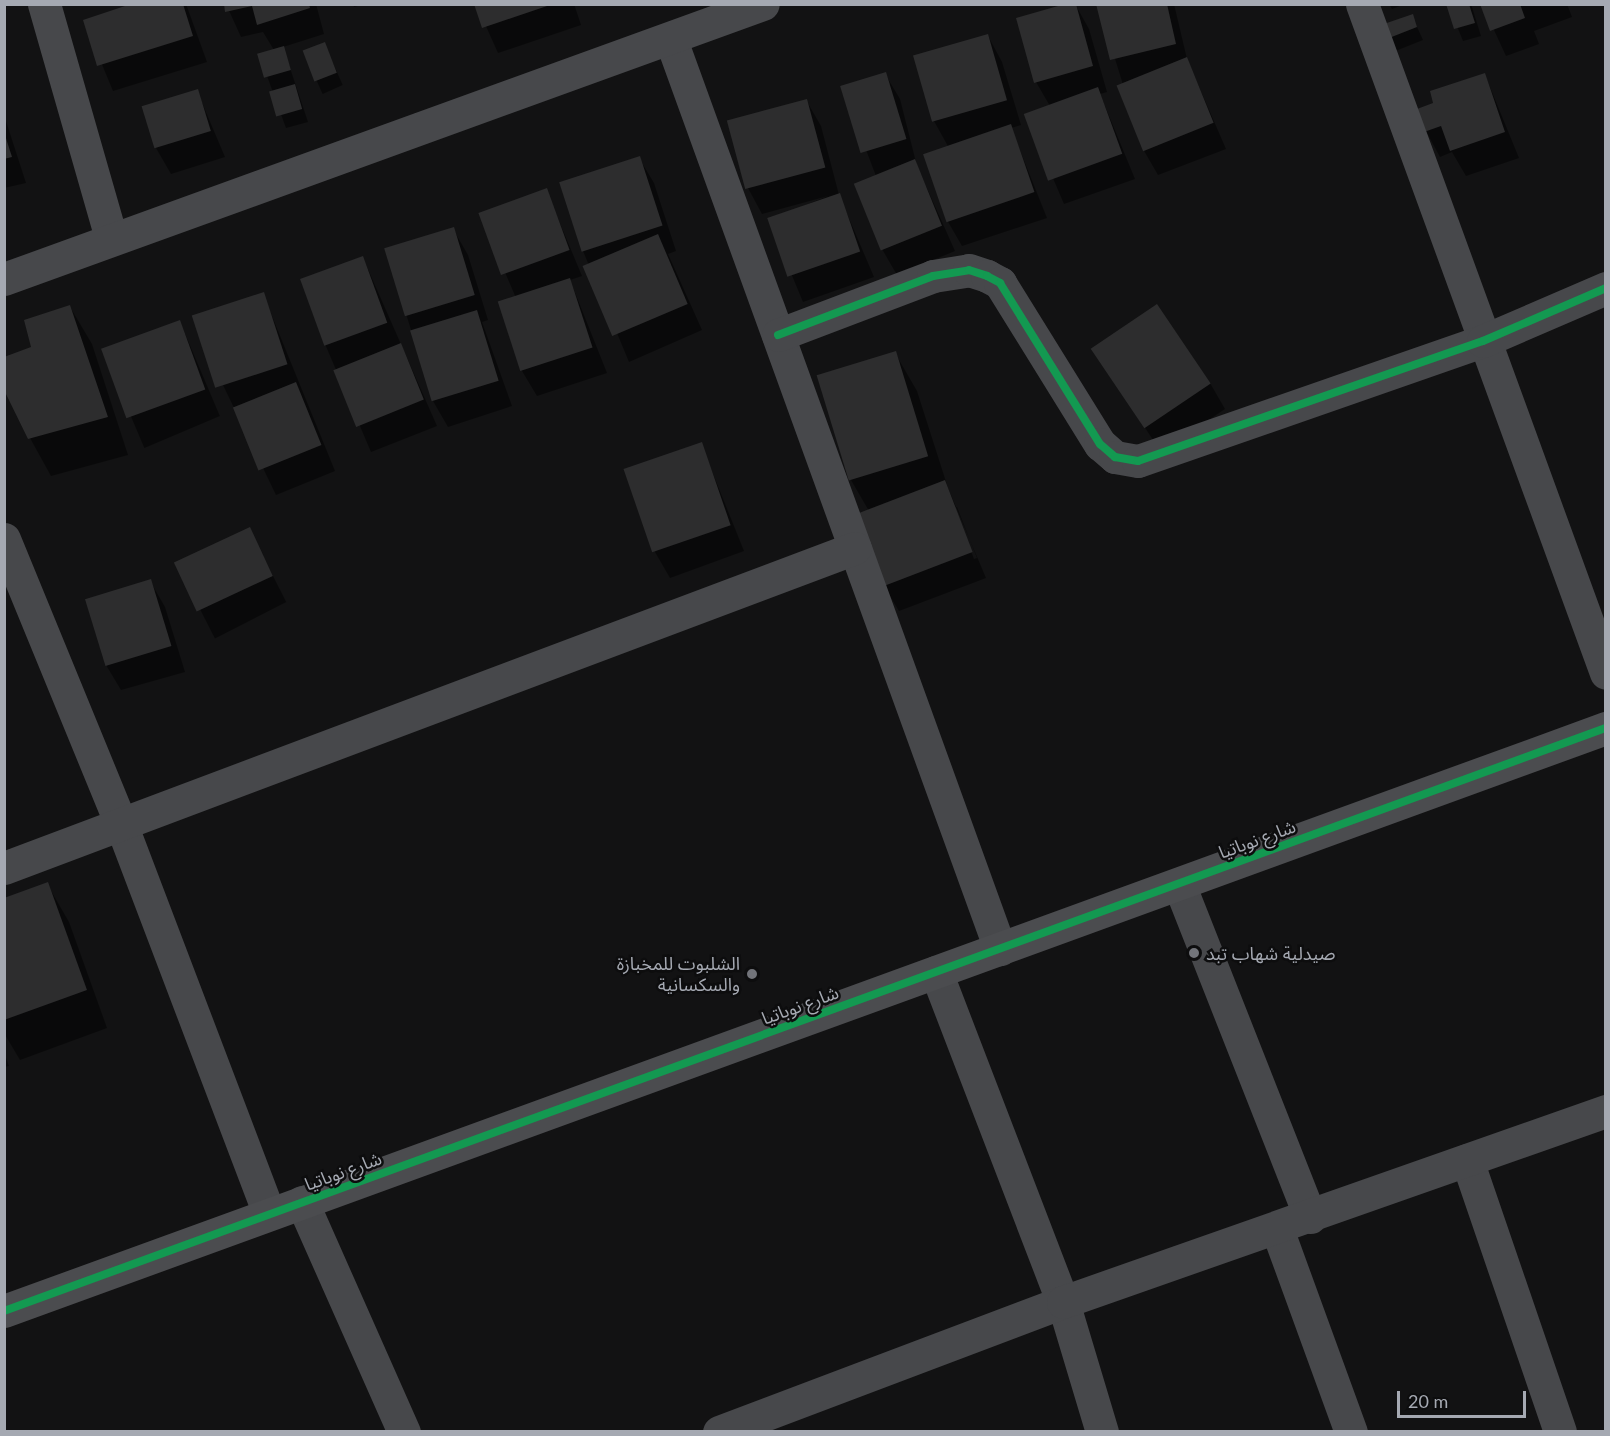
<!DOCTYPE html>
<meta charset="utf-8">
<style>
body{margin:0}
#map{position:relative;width:1610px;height:1436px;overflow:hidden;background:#121213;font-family:Lato,"Noto Sans Arabic",sans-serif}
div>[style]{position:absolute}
.shadow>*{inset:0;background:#0007;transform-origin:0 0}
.building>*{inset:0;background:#2d2d2e;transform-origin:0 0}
.street>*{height:33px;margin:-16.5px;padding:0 16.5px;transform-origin:16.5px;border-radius:16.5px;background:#47484b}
.secondary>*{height:33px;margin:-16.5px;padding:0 16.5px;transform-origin:16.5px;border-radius:16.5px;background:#4b4c4f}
.cycleway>*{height:8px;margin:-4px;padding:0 4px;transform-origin:4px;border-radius:4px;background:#139951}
.dots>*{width:16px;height:16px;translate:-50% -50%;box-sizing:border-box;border:3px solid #0d0d0e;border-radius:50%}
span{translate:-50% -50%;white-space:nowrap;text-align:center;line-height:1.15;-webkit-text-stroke:5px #0d0d0e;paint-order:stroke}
.street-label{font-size:18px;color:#a5a9b2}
.poi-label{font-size:18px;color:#a5a9b2}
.left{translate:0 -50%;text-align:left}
.right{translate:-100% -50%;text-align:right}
.frame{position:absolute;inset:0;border:6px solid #a5a9b2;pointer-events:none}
.scale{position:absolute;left:1397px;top:1391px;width:129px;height:27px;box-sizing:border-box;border:3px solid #a5a9b2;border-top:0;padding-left:8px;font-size:18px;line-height:21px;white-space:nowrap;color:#a5a9b2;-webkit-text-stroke:4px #0d0d0e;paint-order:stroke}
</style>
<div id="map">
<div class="shadow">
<div style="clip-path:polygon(136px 4px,186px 4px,207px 62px,113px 91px,84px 21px)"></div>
<div style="clip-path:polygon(226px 4px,316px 4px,324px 34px,283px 47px,308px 122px,286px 128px,259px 54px,274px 50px,263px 32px,241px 37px)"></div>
<div style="clip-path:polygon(353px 4px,366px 4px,354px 7px)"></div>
<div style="clip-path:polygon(476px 4px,574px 4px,581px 25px,498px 53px)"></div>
<div style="clip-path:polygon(1075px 4px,1089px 29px,1107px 92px,1100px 94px,1135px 179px,1064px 204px,1026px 115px,1050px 106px,1036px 82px)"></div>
<div style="clip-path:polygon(1098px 4px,1174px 4px,1187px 59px,1226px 149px,1158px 175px,1143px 149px)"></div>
<div style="clip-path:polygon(1389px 4px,1405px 4px,1392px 9px)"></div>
<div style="clip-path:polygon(1448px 4px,1471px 4px,1481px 36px,1463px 41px)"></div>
<div style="clip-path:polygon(1482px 4px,1567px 4px,1572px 17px,1534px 31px,1539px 44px,1506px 56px)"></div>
<div style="clip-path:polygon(1412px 16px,1423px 40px,1393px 52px,1385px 40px)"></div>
<div style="clip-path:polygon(988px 36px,1002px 62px,1021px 125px,1011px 128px,1047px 218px,962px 246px,947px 220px,949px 148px,934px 121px)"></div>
<div style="left:324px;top:43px;width:46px;height:22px;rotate:66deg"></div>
<div style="clip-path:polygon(885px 74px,900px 99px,917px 166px,955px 251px,897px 275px,882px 249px,876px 176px,842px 87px)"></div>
<div style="clip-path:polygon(1485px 75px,1519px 158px,1466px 176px,1452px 152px,1440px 157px,1426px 131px,1435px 104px)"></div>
<div style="clip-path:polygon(197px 91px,225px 157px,171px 174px,156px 148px)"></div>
<div style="clip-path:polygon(806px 100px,821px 126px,839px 195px,874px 277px,803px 302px,769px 220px,828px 196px,762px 214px,748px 188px)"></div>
<div style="clip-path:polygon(4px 115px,26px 183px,4px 188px)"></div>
<div style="clip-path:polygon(639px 158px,654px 183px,676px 251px,668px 254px,702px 330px,629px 362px,583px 251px)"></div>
<div style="clip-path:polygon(546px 190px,582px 276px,570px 280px,607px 373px,537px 396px,522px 371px,516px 298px,480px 214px)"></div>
<div style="clip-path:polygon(453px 229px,468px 255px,488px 320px,482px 322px,512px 406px,448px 427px,433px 401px,386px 249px)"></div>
<div style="clip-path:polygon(363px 258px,437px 426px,371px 452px,325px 344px)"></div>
<div style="clip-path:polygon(263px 294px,335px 471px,276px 495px,223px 385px)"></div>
<div style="clip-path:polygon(70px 307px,92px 344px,128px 455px,51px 476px,30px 438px,32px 348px)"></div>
<div style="left:180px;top:322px;width:102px;height:82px;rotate:67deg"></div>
<div style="clip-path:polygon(1093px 349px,1210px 383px,1225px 409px,1161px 452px)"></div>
<div style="clip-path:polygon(evenodd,895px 353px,917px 391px,948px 488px,986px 578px,899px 611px,884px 586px,869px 511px,851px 480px,819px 376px,895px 353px,954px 507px,957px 507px,977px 558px,974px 559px,954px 507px)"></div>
<div style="clip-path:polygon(701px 444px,744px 551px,670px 578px,655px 552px)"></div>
<div style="left:249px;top:529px;width:82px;height:80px;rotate:63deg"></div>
<div style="clip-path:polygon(150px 581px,165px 607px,185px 672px,121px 690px,106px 665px)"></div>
<div style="clip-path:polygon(47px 884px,69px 922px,107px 1028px,20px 1060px,4px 1033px,4px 899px)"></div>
<div style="clip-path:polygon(4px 1053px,9px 1066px,4px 1067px)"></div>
</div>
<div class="building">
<div style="clip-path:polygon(131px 4px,183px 4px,193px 36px,97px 66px,83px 20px)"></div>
<div style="clip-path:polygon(224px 4px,309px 4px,310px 8px,257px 25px,252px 6px,225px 12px)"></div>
<div style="clip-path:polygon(474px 4px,550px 4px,550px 5px,482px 28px)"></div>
<div style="clip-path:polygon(1065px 4px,1076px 4px,1093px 66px,1034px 83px,1016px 18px)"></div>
<div style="clip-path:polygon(1096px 4px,1167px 4px,1176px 44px,1110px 60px)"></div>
<div style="clip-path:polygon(1446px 4px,1469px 4px,1475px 23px,1454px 29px)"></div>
<div style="clip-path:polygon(1480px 4px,1520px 4px,1525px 18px,1490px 31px)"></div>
<div style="clip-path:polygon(1413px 14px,1417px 27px,1384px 40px,1378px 26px)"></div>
<div style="left:988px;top:34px;width:69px;height:78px;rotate:74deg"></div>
<div style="left:325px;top:42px;width:33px;height:24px;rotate:69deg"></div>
<div style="left:284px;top:46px;width:25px;height:28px;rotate:74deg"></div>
<div style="left:1187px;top:57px;width:71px;height:76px;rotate:68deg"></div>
<div style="left:886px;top:72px;width:70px;height:48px;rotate:73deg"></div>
<div style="clip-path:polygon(1485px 73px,1505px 132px,1450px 151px,1441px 126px,1424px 132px,1417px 109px,1433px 103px,1430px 91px)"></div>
<div style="left:295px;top:84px;width:26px;height:27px;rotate:74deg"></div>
<div style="left:1098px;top:87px;width:71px;height:79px;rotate:70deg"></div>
<div style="left:198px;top:89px;width:44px;height:59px;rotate:73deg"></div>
<div style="left:807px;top:99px;width:71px;height:83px;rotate:75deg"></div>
<div style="left:1011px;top:124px;width:72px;height:93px;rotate:71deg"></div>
<div style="clip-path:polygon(4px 132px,12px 157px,4px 159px)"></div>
<div style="left:640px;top:156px;width:73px;height:85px;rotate:72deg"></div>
<div style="left:915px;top:159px;width:72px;height:66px;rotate:68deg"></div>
<div style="left:547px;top:188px;width:66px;height:73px;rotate:70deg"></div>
<div style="left:840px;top:193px;width:62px;height:77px;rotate:71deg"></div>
<div style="left:454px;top:227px;width:71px;height:73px;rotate:73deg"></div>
<div style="left:658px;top:234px;width:76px;height:82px;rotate:67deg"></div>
<div style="left:363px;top:256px;width:71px;height:67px;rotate:70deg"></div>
<div style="left:570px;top:278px;width:73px;height:76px;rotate:72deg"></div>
<div style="left:264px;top:292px;width:76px;height:76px;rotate:72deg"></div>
<div style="left:1157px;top:304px;width:96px;height:80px;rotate:56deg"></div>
<div style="clip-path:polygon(70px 305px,108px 417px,28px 439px,4px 390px,4px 357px,31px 347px,24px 320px)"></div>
<div style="left:477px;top:310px;width:74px;height:70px;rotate:73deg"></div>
<div style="left:180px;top:320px;width:74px;height:84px;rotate:70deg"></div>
<div style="left:401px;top:343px;width:61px;height:73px;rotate:68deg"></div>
<div style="left:896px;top:351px;width:110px;height:83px;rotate:73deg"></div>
<div style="left:296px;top:382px;width:68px;height:68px;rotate:68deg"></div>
<div style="left:702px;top:442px;width:88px;height:83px;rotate:71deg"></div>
<div style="left:945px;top:480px;width:77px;height:97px;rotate:69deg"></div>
<div style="left:250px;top:527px;width:54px;height:84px;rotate:65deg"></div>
<div style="left:151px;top:579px;width:70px;height:69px;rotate:73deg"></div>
<div style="clip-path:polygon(48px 882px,87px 990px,4px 1020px,4px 898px)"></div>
</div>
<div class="street">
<div style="left:44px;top:4px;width:242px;rotate:74deg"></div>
<div style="left:1362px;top:4px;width:712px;rotate:69.96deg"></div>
<div style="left:671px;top:40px;width:967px;rotate:70.1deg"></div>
<div style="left:4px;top:279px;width:807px;rotate:-19.92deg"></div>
<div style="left:778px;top:335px;width:166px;rotate:-20.8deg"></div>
<div style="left:933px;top:276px;width:36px;rotate:-9deg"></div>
<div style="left:969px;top:270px;width:19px;rotate:18deg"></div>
<div style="left:987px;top:276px;width:15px;rotate:28deg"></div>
<div style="left:1000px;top:283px;width:190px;rotate:58.2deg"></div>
<div style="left:1100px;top:444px;width:20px;rotate:41deg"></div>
<div style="left:1115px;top:457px;width:23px;rotate:10deg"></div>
<div style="left:1138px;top:461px;width:365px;rotate:-19.2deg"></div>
<div style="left:1483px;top:341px;width:134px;rotate:-23.3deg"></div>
<div style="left:4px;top:539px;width:308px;rotate:67.7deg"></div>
<div style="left:121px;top:824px;width:417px;rotate:69.2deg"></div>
<div style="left:4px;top:868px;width:909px;rotate:-20.61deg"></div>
<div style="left:1179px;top:884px;width:358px;rotate:68.5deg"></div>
<div style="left:936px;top:972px;width:354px;rotate:69deg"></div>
<div style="left:1063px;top:1302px;width:136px;rotate:73.3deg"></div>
<div style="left:1467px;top:1160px;width:287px;rotate:71.1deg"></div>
<div style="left:302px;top:1202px;width:252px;rotate:66.1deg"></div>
<div style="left:1277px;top:1229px;width:216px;rotate:70deg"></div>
<div style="left:719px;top:1432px;width:368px;rotate:-20.7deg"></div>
<div style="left:1063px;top:1302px;width:576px;rotate:-19.38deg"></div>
</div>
<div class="secondary">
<div style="left:4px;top:1311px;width:1705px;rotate:-20deg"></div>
</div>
<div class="cycleway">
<div style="left:778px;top:335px;width:166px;rotate:-20.8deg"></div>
<div style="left:933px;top:276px;width:36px;rotate:-9deg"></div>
<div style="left:969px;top:270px;width:19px;rotate:18deg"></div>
<div style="left:987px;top:276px;width:15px;rotate:28deg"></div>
<div style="left:1000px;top:283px;width:190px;rotate:58.2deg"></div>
<div style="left:1100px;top:444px;width:20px;rotate:41deg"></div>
<div style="left:1115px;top:457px;width:23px;rotate:10deg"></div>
<div style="left:1138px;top:461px;width:365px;rotate:-19.2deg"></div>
<div style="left:1483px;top:341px;width:134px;rotate:-23.3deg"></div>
<div style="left:4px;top:1311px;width:1705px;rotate:-20deg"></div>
</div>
<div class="dots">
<div style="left:1194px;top:953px;background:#72747a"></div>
<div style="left:752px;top:974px;background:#72747a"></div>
</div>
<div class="street-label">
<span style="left:1257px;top:839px;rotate:-20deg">شارع نوباتيا</span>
<span style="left:800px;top:1005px;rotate:-20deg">شارع نوباتيا</span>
<span style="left:343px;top:1171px;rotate:-20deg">شارع نوباتيا</span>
</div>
<div class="poi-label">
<span class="left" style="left:1206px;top:953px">صيدلية شهاب تبد</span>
<span class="right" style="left:740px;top:974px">الشلبوت للمخبازة<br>والسكسانية</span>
</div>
<div class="frame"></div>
<div class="scale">20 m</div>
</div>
